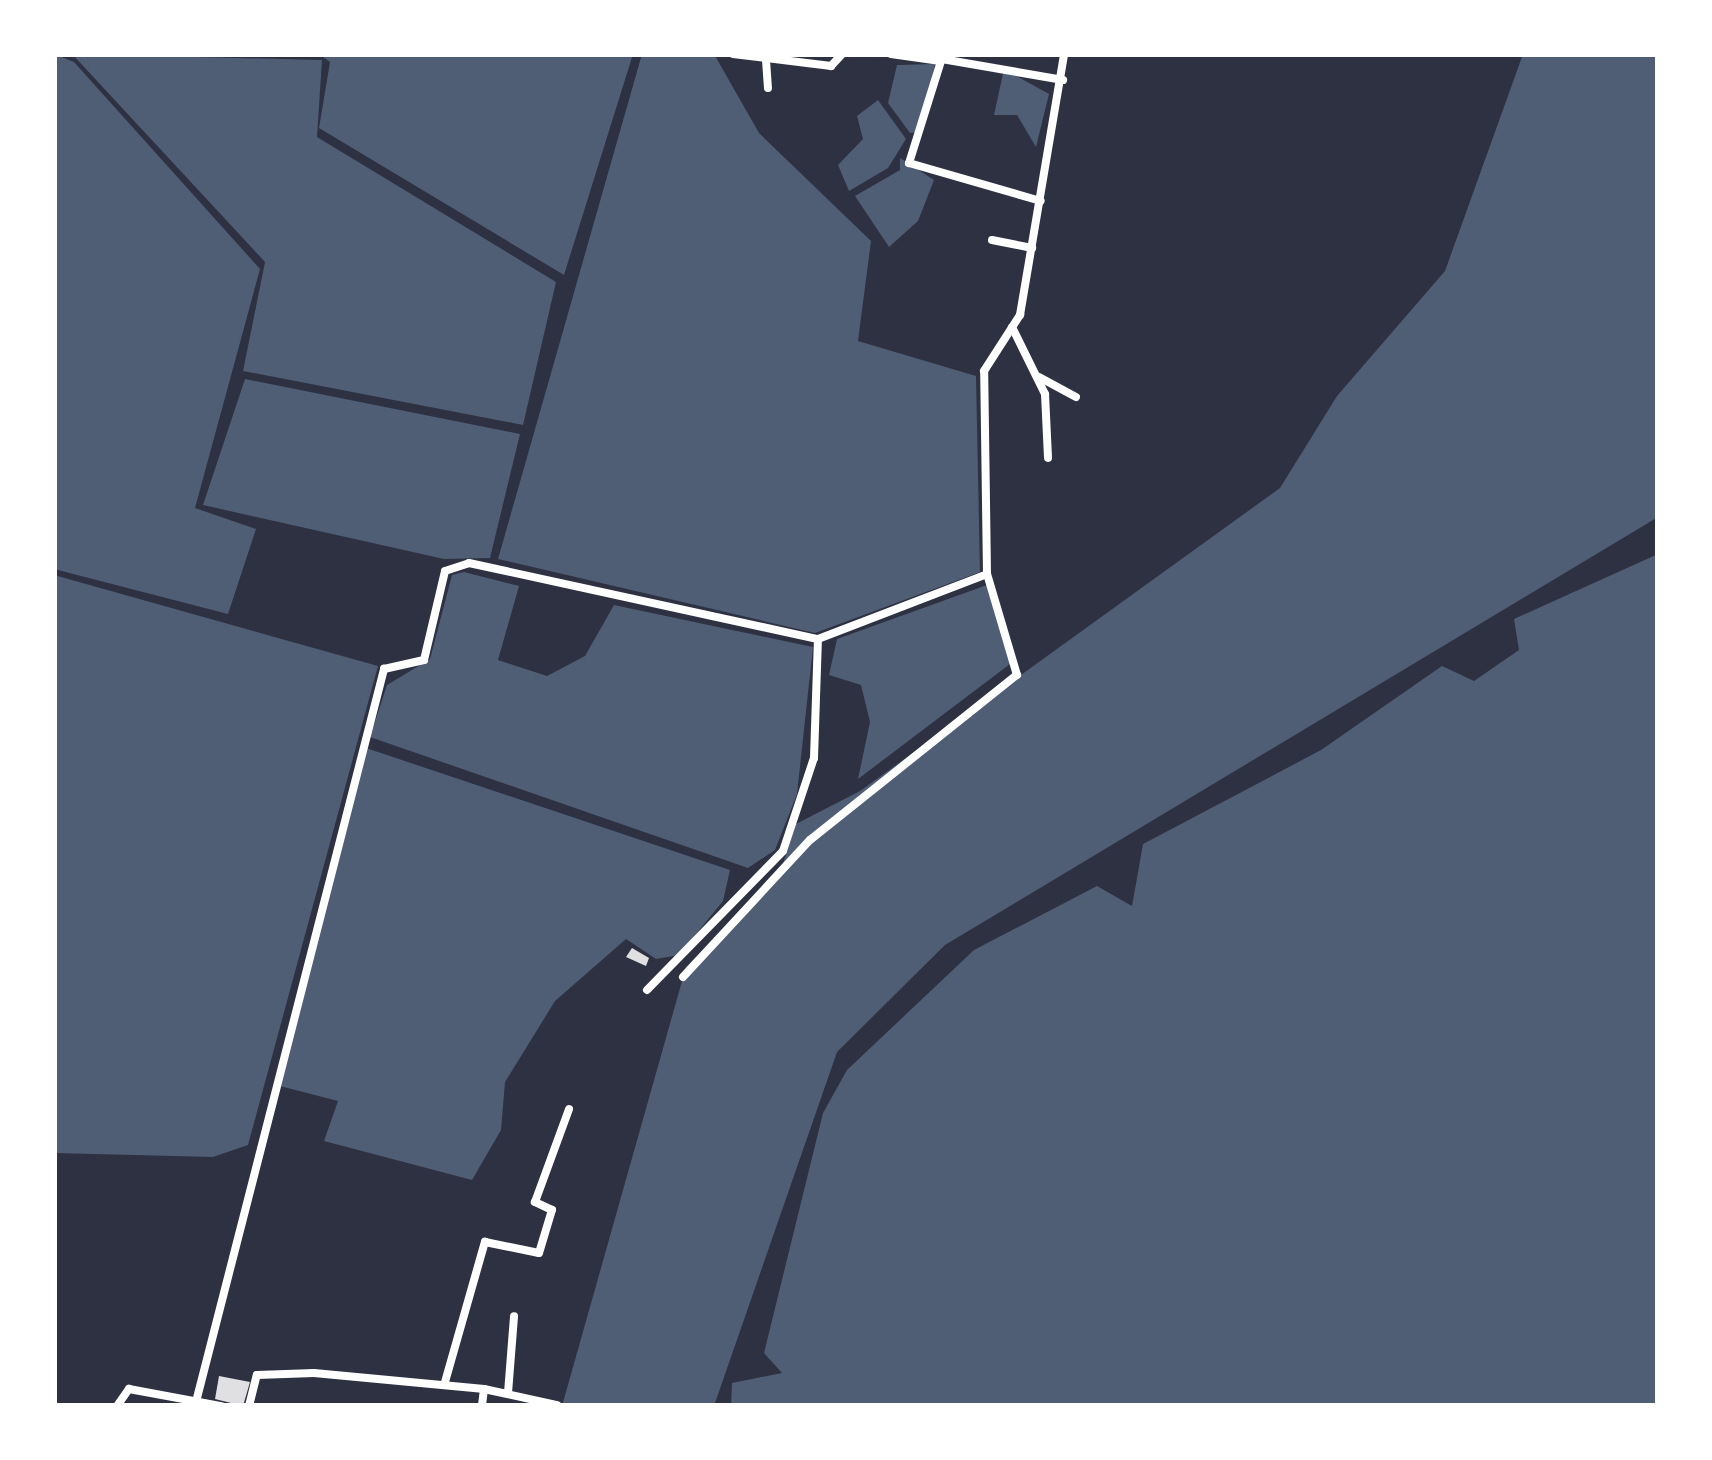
<!DOCTYPE html>
<style>
body{margin:0}
#map{position:relative;width:1712px;height:1460px;overflow:hidden;background:#2d3142;font-family:Raleway,sans-serif}
div>[style]{position:absolute}
.water>*{inset:0;background:#4f5d75}
.building>*{inset:0;background:#e0e0e3}
.minor>*{height:8px;margin:-4px;padding:0 4px;transform-origin:4px;border-radius:4px;background:#fff}
span{translate:-50% -50%;white-space:nowrap;text-align:center;line-height:1.15;-webkit-text-stroke:10px #fff;paint-order:stroke}
.frame{position:absolute;inset:0;border:57px solid #fff;pointer-events:none}
</style>
<div id="map">
<div class="water">
<div style="clip-path:polygon(54px 54px,74px 62px,260px 269px,195px 508px,256px 529px,228px 614px,54px 569px)"></div>
<div style="clip-path:polygon(72px 54px,322px 60px,317px 137px,556px 282px,523px 425px,243px 371px,265px 262px)"></div>
<div style="clip-path:polygon(319px 54px,633px 54px,564px 275px,319px 128px,330px 62px)"></div>
<div style="clip-path:polygon(642px 54px,714px 54px,759px 133px,871px 241px,858px 341px,976px 376px,980px 572px,815px 633px,498px 559px)"></div>
<div style="clip-path:polygon(1523px 54px,1658px 54px,1658px 517px,945px 945px,837px 1052px,714px 1406px,562px 1406px,686px 967px,781px 870px,796px 824px,860px 791px,1280px 488px,1337px 396px,1445px 271px)"></div>
<div style="clip-path:polygon(935px 64px,920px 132px,910px 133px,888px 103px,897px 65px)"></div>
<div style="clip-path:polygon(1004px 69px,1049px 94px,1036px 147px,1017px 115px,994px 115px)"></div>
<div style="clip-path:polygon(878px 100px,906px 139px,888px 168px,849px 191px,838px 165px,863px 139px,857px 116px)"></div>
<div style="clip-path:polygon(900px 158px,934px 180px,918px 221px,889px 247px,855px 196px,900px 170px)"></div>
<div style="clip-path:polygon(245px 379px,520px 434px,490px 558px,444px 559px,203px 505px)"></div>
<div style="clip-path:polygon(1658px 554px,1658px 1406px,731px 1406px,732px 1383px,782px 1373px,764px 1353px,823px 1113px,847px 1070px,974px 950px,1097px 886px,1132px 906px,1143px 844px,1321px 750px,1442px 666px,1474px 681px,1519px 650px,1514px 619px)"></div>
<div style="clip-path:polygon(464px 572px,519px 586px,498px 660px,547px 676px,585px 656px,614px 605px,813px 647px,797px 794px,775px 850px,748px 868px,370px 737px,387px 685px,430px 659px,452px 575px)"></div>
<div style="clip-path:polygon(54px 575px,378px 666px,248px 1145px,213px 1157px,54px 1153px)"></div>
<div style="clip-path:polygon(987px 585px,1010px 664px,858px 779px,870px 722px,861px 685px,829px 675px,837px 639px)"></div>
<div style="clip-path:polygon(366px 748px,730px 870px,723px 901px,679px 955px,656px 959px,626px 939px,555px 1001px,505px 1082px,501px 1130px,472px 1180px,324px 1141px,338px 1101px,276px 1085px)"></div>
</div>
<div class="building">
<div style="clip-path:polygon(632px 948px,649px 958px,646px 966px,626px 957px)"></div>
<div style="clip-path:polygon(219px 1376px,250px 1382px,243px 1406px,215px 1399px)"></div>
</div>
<div class="minor">
<div style="left:733px;top:54px;width:99px;rotate:7deg"></div>
<div style="left:831px;top:66px;width:16px;rotate:-47deg"></div>
<div style="left:891px;top:54px;width:50px;rotate:8deg"></div>
<div style="left:941px;top:61px;width:107px;rotate:107.4deg"></div>
<div style="left:909px;top:163px;width:137px;rotate:16.1deg"></div>
<div style="left:936px;top:58px;width:129px;rotate:9.8deg"></div>
<div style="left:766px;top:60px;width:28px;rotate:86deg"></div>
<div style="left:992px;top:240px;width:41px;rotate:11.3deg"></div>
<div style="left:1012px;top:327px;width:75px;rotate:63.8deg"></div>
<div style="left:1045px;top:394px;width:64px;rotate:87.3deg"></div>
<div style="left:1039px;top:377px;width:42px;rotate:28.4deg"></div>
<div style="left:683px;top:977px;width:187px;rotate:-47.2deg"></div>
<div style="left:810px;top:840px;width:265px;rotate:-38.6deg"></div>
<div style="left:1017px;top:675px;width:105px;rotate:-106.5deg"></div>
<div style="left:647px;top:990px;width:194px;rotate:-45.6deg"></div>
<div style="left:783px;top:851px;width:98px;rotate:-71.6deg"></div>
<div style="left:814px;top:758px;width:119px;rotate:-88.1deg"></div>
<div style="left:445px;top:1382px;width:146px;rotate:-74.1deg"></div>
<div style="left:485px;top:1242px;width:55px;rotate:11.5deg"></div>
<div style="left:539px;top:1253px;width:45px;rotate:-73.2deg"></div>
<div style="left:552px;top:1210px;width:19px;rotate:-155deg"></div>
<div style="left:535px;top:1202px;width:99px;rotate:-69.9deg"></div>
<div style="left:484px;top:1389px;width:75px;rotate:12.4deg"></div>
<div style="left:508px;top:1393px;width:77px;rotate:-85.5deg"></div>
<div style="left:197px;top:1398px;width:753px;rotate:-75.61deg"></div>
<div style="left:384px;top:669px;width:41px;rotate:-12.7deg"></div>
<div style="left:424px;top:660px;width:91px;rotate:-76.7deg"></div>
<div style="left:445px;top:571px;width:25px;rotate:-18deg"></div>
<div style="left:469px;top:563px;width:357px;rotate:12.3deg"></div>
<div style="left:818px;top:639px;width:181px;rotate:-21deg"></div>
<div style="left:987px;top:574px;width:203px;rotate:-90.8deg"></div>
<div style="left:984px;top:371px;width:67px;rotate:-57.3deg"></div>
<div style="left:1020px;top:315px;width:265px;rotate:-80.4deg"></div>
<div style="left:117px;top:1406px;width:21px;rotate:-55deg"></div>
<div style="left:129px;top:1389px;width:94px;rotate:10.5deg"></div>
<div style="left:249px;top:1406px;width:32px;rotate:-76deg"></div>
<div style="left:257px;top:1375px;width:57px;rotate:-2deg"></div>
<div style="left:314px;top:1373px;width:171px;rotate:5.4deg"></div>
<div style="left:484px;top:1389px;width:17px;rotate:97deg"></div>
</div>
<div class="frame"></div>
</div>
